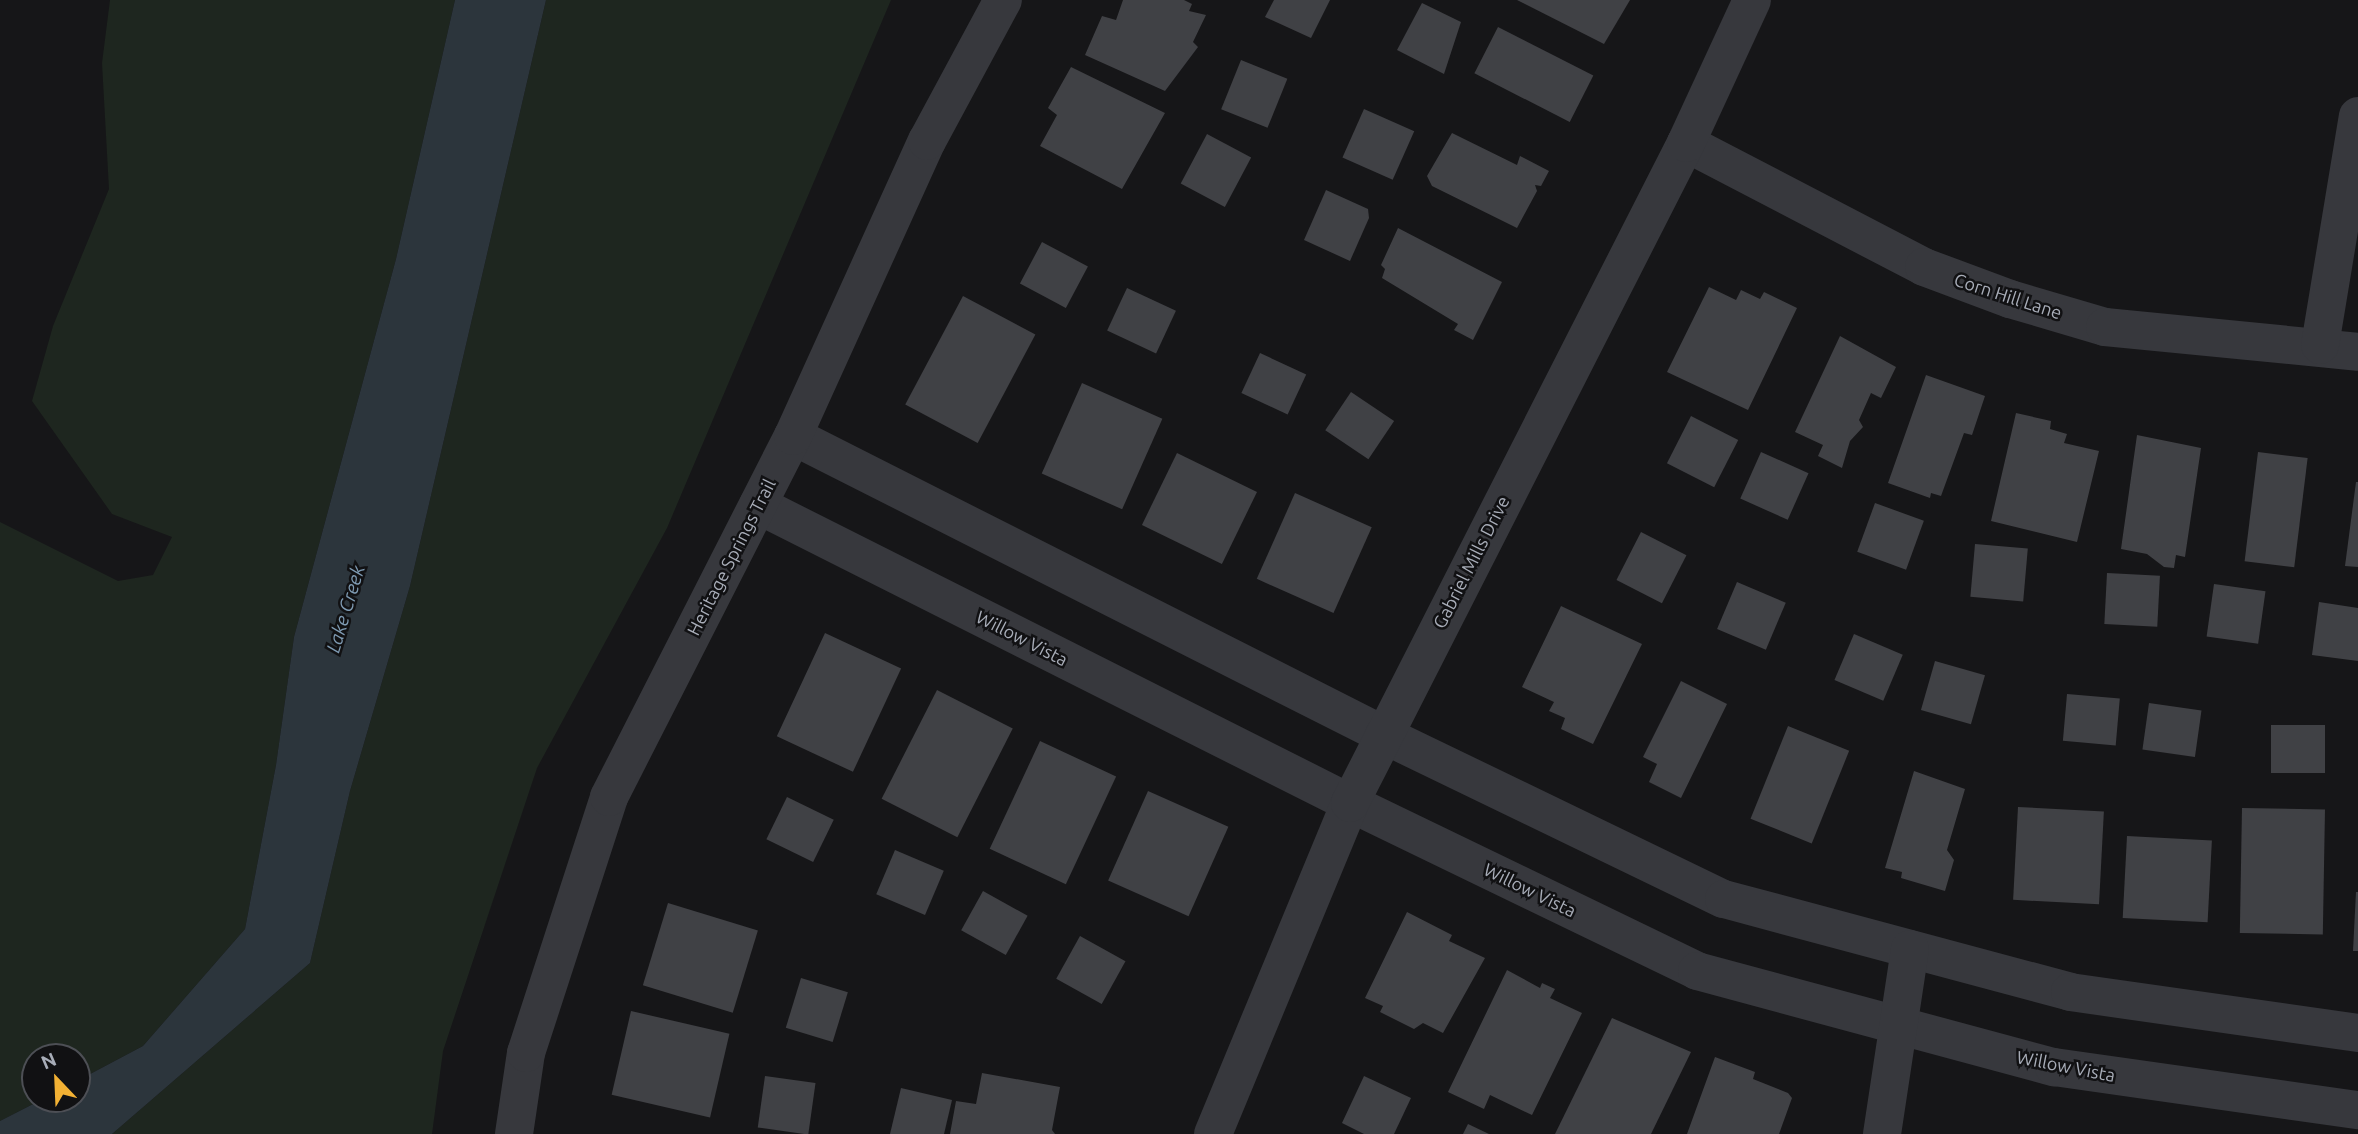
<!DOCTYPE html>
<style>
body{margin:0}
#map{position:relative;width:2358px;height:1134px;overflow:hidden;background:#161618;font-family:Ubuntu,sans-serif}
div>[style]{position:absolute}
.green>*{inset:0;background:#1e261f}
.water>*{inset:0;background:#2c353c}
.building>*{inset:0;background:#404145;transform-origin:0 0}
.minor>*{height:38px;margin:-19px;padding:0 19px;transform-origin:19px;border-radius:19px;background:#37383d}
span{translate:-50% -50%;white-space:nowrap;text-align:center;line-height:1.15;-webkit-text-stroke:5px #111113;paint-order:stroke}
.street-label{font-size:18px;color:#a8adb8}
.water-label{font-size:19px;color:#7f9bb3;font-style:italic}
.north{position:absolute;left:21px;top:1043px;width:70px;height:70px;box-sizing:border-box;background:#111113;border:2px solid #4d4f55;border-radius:50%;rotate:337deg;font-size:19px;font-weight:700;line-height:28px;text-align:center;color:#a8adb8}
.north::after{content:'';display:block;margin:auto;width:24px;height:32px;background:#f2b134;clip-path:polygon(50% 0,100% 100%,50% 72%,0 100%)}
</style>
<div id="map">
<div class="green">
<div style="clip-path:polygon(110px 0,455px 0,396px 259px,294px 637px,276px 765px,245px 929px,143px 1046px,77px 1081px,77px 1057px,35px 1057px,35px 1099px,43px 1099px,0 1121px,0 522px,118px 581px,153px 575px,172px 537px,112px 514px,32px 401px,53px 326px,109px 189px,102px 63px)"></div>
<div style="clip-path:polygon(546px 0,891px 0,667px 528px,537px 768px,443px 1051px,432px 1134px,112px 1134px,310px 963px,350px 791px,410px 586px)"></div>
</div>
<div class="water">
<div style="clip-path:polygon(455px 0,546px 0,410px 586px,350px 791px,310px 963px,112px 1134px,0 1134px,0 1121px,43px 1099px,77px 1099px,77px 1081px,143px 1046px,245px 929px,276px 765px,294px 637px,396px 259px)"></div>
</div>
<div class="building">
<div style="clip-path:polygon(1123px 0,1184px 0,1192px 4px,1189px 11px,1206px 15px,1193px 42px,1198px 47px,1165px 91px,1085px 55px,1102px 16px,1116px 20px)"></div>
<div style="clip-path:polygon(1274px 0,1330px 0,1311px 38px,1265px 17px)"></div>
<div style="clip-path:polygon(1517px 0,1630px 0,1604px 44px)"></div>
<div style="clip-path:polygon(1422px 3px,1461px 22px,1444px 74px,1397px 50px)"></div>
<div style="left:1498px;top:27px;width:107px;height:52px;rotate:27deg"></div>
<div style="left:1241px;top:60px;width:50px;height:53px;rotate:22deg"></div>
<div style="clip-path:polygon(1071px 67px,1165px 113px,1122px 189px,1040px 146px,1057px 115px,1048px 108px)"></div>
<div style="left:1364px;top:109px;width:55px;height:53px;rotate:24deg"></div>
<div style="clip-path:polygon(1452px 133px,1517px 165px,1520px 156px,1549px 171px,1541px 186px,1535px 185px,1537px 191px,1517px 228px,1432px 186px,1427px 176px)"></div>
<div style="left:1207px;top:134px;width:50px;height:56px;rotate:28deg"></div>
<div style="clip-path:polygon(1326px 190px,1368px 209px,1369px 218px,1350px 261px,1304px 240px)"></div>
<div style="clip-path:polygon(1398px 228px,1502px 282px,1473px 340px,1454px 330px,1458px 324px,1382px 278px,1385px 269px,1381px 265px)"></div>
<div style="left:1042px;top:242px;width:52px;height:47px;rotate:28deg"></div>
<div style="clip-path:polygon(1709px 287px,1736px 300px,1741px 290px,1760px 299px,1764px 292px,1797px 308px,1748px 410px,1667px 372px)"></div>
<div style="left:1127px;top:288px;width:54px;height:47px;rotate:25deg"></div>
<div style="left:963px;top:296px;width:82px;height:123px;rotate:28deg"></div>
<div style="clip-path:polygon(1840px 336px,1896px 367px,1881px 398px,1871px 393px,1859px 420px,1863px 427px,1850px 441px,1842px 468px,1818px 456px,1823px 445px,1795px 432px)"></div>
<div style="left:1260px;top:353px;width:51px;height:44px;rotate:25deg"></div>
<div style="clip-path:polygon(1926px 375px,1985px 396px,1972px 435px,1964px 433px,1941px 496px,1931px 493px,1930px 498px,1888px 483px)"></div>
<div style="left:1082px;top:383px;width:88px;height:99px;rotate:24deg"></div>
<div style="left:1351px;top:392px;width:52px;height:46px;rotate:34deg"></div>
<div style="clip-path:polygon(2016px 413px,2051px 421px,2050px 429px,2067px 434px,2064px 443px,2099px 451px,2077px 542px,1991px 521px)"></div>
<div style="left:1691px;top:416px;width:53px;height:53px;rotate:27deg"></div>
<div style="clip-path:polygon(2137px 435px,2201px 448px,2185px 557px,2176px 555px,2174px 568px,2164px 567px,2147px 554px,2121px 549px)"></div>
<div style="left:1761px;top:452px;width:52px;height:51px;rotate:24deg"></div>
<div style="left:2258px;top:452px;width:50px;height:110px;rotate:7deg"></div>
<div style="left:1177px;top:453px;width:89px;height:80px;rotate:26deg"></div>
<div style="clip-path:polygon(2356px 482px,2358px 482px,2358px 567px,2345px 566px)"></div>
<div style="left:1295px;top:493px;width:84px;height:94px;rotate:24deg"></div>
<div style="left:1875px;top:503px;width:52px;height:52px;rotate:20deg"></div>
<div style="left:1641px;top:532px;width:51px;height:54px;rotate:27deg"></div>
<div style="left:1975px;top:544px;width:53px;height:53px;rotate:5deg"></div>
<div style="left:2107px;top:573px;width:53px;height:51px;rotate:3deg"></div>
<div style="left:1737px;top:582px;width:53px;height:51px;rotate:23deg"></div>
<div style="left:2214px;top:584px;width:52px;height:53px;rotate:8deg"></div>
<div style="clip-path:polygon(2319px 602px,2358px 608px,2358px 661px,2312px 655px)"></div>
<div style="clip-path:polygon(1561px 606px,1642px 644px,1593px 744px,1561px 729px,1565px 718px,1549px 711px,1554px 702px,1522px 687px)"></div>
<div style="left:825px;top:633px;width:84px;height:114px;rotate:25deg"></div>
<div style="left:1854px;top:634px;width:53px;height:50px;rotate:23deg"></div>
<div style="left:1935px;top:661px;width:52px;height:51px;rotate:16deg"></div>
<div style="clip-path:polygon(1681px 681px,1727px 704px,1681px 798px,1649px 782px,1657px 764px,1643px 757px)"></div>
<div style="left:937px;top:690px;width:85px;height:122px;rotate:27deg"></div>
<div style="left:2067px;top:694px;width:53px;height:47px;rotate:5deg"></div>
<div style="left:2149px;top:703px;width:53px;height:47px;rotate:8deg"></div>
<div style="left:2271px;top:725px;width:54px;height:48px"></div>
<div style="left:1788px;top:726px;width:66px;height:100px;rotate:22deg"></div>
<div style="left:1040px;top:741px;width:84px;height:119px;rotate:25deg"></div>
<div style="clip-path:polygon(1914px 771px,1965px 789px,1947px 850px,1954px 860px,1945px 891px,1901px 878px,1902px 872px,1885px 868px)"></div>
<div style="left:1148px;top:791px;width:88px;height:98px;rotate:24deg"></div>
<div style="left:787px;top:797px;width:52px;height:47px;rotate:26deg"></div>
<div style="left:2018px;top:807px;width:86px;height:93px;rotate:3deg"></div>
<div style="left:2242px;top:808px;width:83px;height:125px;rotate:1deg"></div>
<div style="left:2127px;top:836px;width:85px;height:82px;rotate:3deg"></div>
<div style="left:895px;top:850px;width:53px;height:48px;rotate:23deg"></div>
<div style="left:983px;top:891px;width:51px;height:45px;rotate:29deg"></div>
<div style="clip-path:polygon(2356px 892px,2358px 892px,2358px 951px,2353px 951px)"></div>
<div style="left:668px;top:903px;width:94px;height:86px;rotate:17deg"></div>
<div style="clip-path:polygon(1407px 912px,1452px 935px,1449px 941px,1485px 958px,1443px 1033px,1423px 1023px,1414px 1029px,1380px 1012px,1383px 1006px,1365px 998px)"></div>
<div style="left:1080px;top:936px;width:52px;height:49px;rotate:29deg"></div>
<div style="clip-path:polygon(1507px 970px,1540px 988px,1542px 983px,1555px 989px,1550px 998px,1582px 1013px,1532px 1115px,1490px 1095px,1484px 1109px,1448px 1092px)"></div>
<div style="left:801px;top:978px;width:49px;height:52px;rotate:17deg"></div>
<div style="left:631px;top:1011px;width:101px;height:86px;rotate:13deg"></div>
<div style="clip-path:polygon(1612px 1018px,1691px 1052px,1651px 1134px,1555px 1134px)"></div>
<div style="clip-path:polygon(1715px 1057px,1755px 1072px,1753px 1079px,1788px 1093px,1792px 1098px,1779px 1134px,1687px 1134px)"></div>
<div style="clip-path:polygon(982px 1073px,1060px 1087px,1052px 1130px,1055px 1134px,950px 1134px,956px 1101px,976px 1104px)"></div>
<div style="left:765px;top:1076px;width:51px;height:52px;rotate:8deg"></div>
<div style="clip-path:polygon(1364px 1076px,1411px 1098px,1394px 1134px,1364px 1134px,1342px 1123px)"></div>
<div style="clip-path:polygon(901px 1088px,952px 1100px,944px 1134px,890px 1134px)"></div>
<div style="clip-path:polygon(1468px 1124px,1489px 1134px,1463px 1134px)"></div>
</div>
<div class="minor">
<div style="left:1686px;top:143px;width:268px;rotate:27.5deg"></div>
<div style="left:1924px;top:267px;width:92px;rotate:20.4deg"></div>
<div style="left:2010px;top:299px;width:99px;rotate:16.4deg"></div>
<div style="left:2105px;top:327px;width:254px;rotate:5.6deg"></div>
<div style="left:2320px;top:345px;width:232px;rotate:-80.6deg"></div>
<div style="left:793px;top:436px;width:662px;rotate:26.84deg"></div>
<div style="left:1384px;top:735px;width:377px;rotate:25.8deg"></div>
<div style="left:1724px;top:899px;width:358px;rotate:15deg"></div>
<div style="left:2070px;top:992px;width:291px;rotate:8.1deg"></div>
<div style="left:758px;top:505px;width:663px;rotate:26.72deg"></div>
<div style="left:1350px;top:803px;width:386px;rotate:25.8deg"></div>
<div style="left:1697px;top:971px;width:370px;rotate:15.1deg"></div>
<div style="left:2054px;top:1067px;width:307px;rotate:8.1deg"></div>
<div style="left:514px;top:1134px;width:82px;rotate:-81.6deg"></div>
<div style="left:526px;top:1053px;width:269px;rotate:-72deg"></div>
<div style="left:609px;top:797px;width:405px;rotate:-63deg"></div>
<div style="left:793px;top:436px;width:324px;rotate:-65.6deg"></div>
<div style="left:927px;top:141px;width:160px;rotate:-61.7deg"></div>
<div style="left:1213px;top:1134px;width:358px;rotate:-67.5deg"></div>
<div style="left:1350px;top:803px;width:741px;rotate:-63.02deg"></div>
<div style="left:1686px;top:143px;width:157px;rotate:-65.2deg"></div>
<div style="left:1882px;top:1134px;width:187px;rotate:-81.4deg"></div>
</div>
<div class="street-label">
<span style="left:2008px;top:296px;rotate:18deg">Corn Hill Lane</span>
<span style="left:731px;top:557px;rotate:-63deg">Heritage Springs Trail</span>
<span style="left:1471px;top:562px;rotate:-63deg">Gabriel Mills Drive</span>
<span style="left:1022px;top:638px;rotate:27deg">Willow Vista</span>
<span style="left:1530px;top:890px;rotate:26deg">Willow Vista</span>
<span style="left:2066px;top:1066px;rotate:11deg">Willow Vista</span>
</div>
<div class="water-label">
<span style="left:346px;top:609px;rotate:-73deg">Lake Creek</span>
</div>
<div class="north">N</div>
</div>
